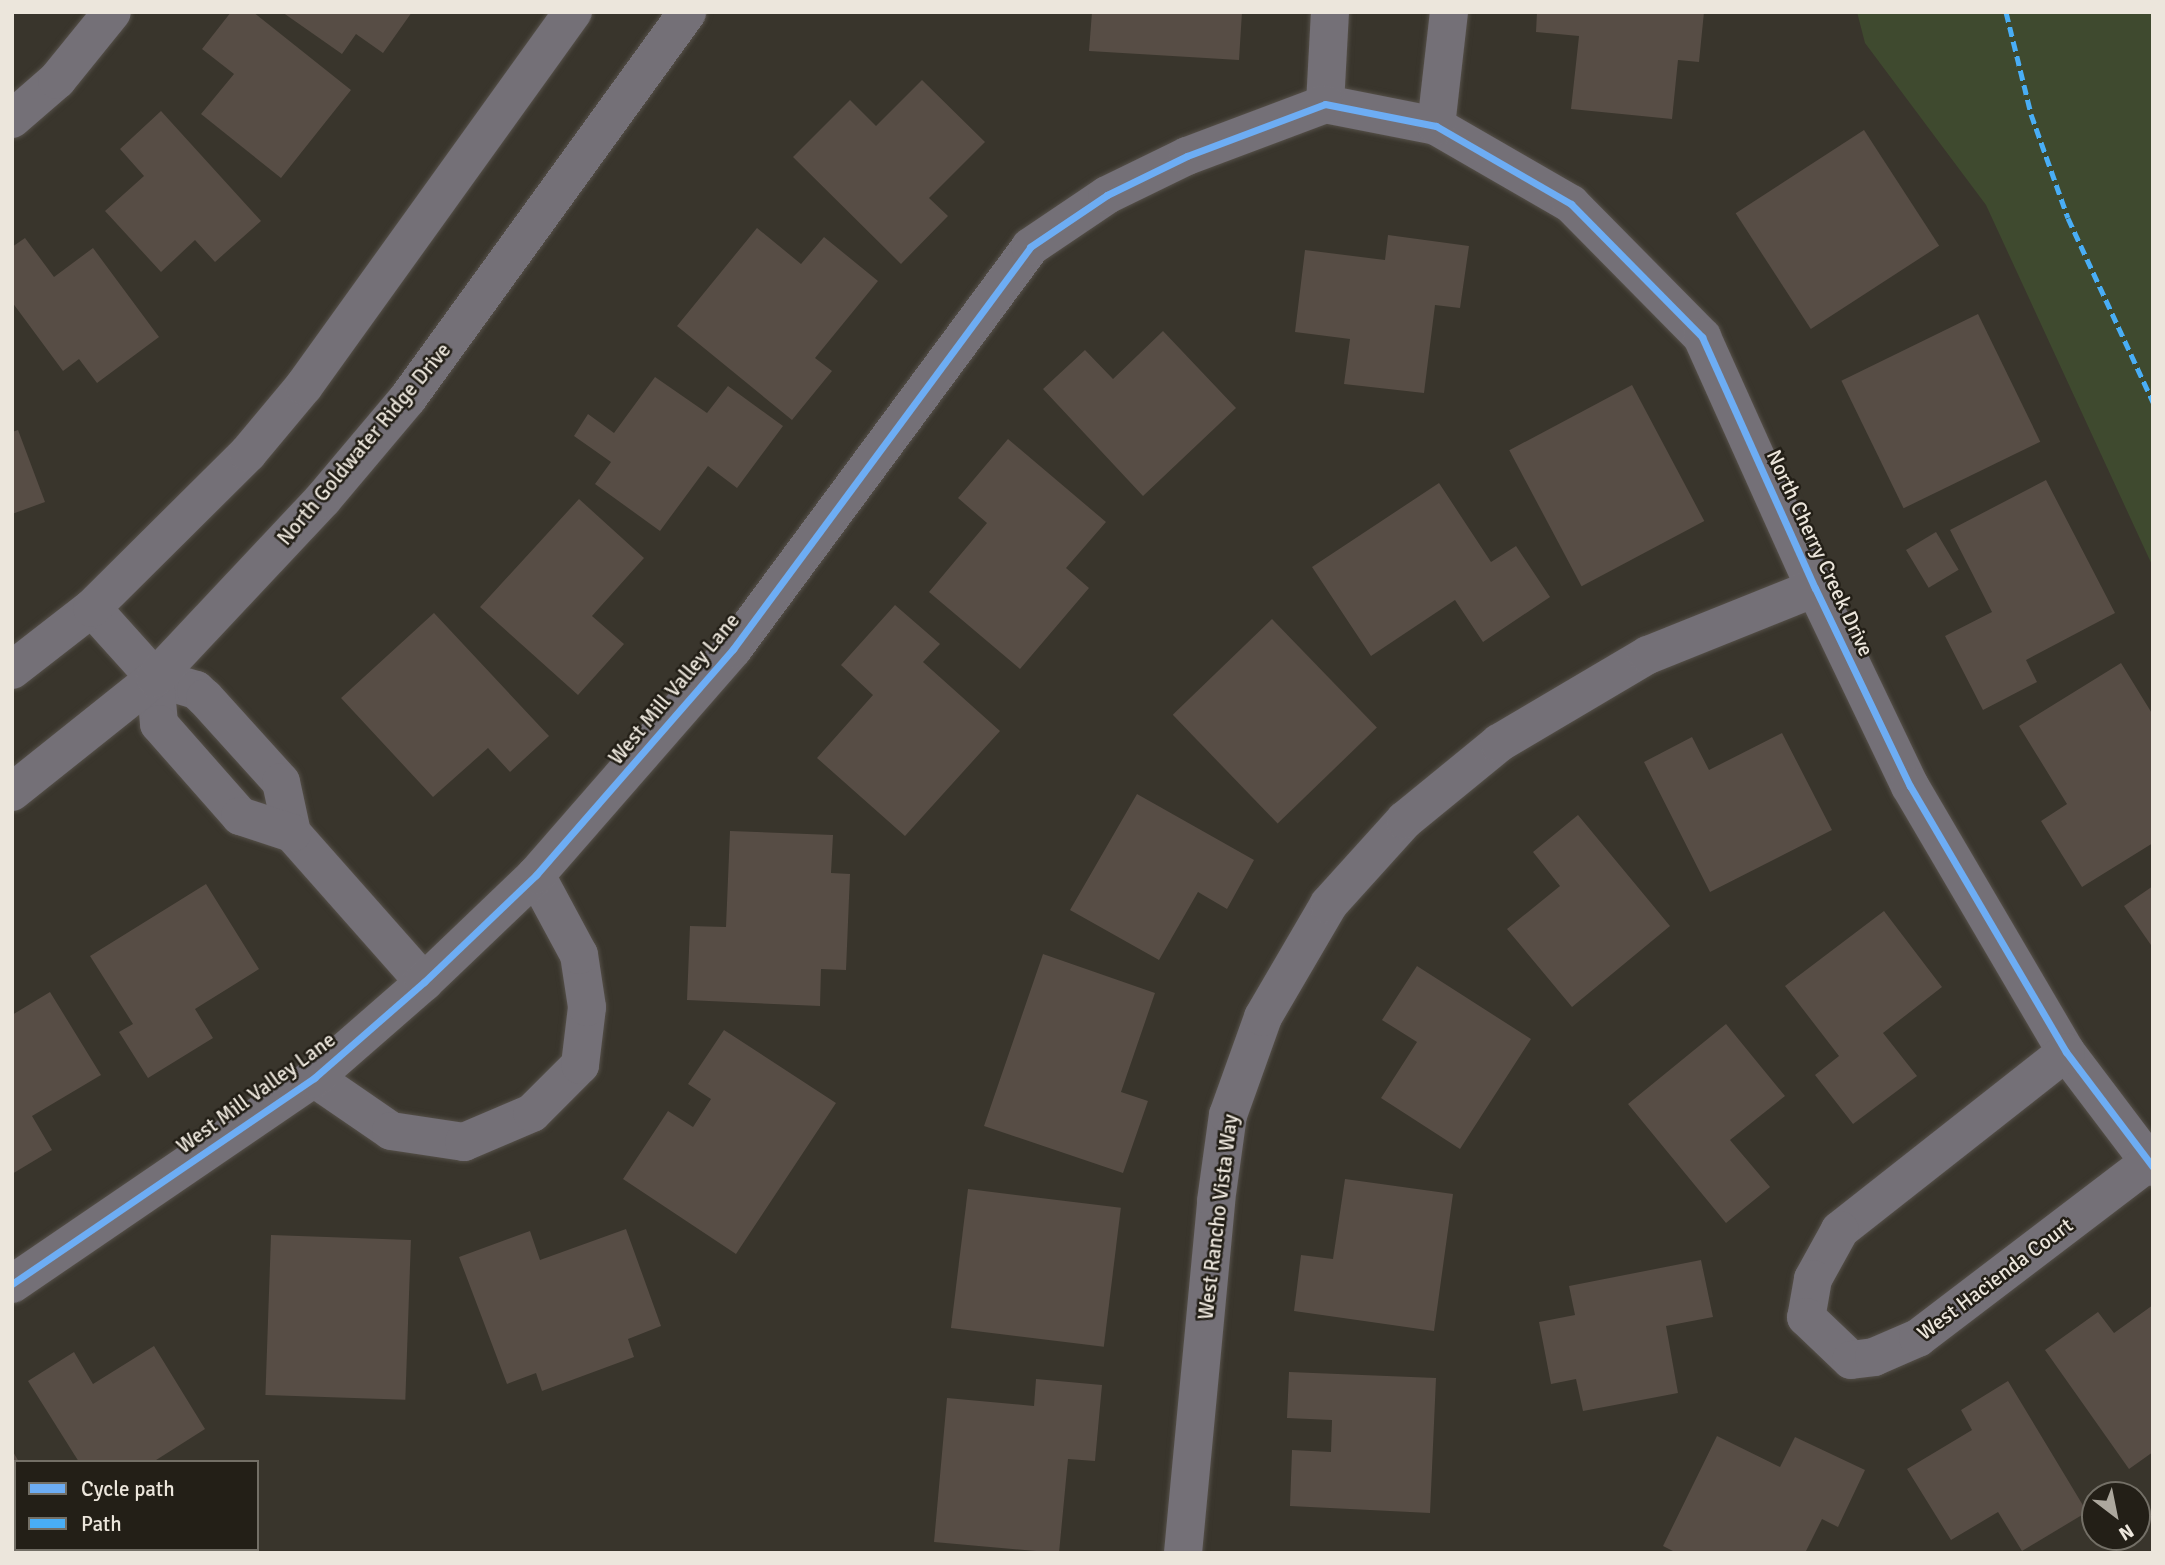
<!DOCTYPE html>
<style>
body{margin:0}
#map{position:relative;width:2165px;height:1565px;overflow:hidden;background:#39352c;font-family:Signika,sans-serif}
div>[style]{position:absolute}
.green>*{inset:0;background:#3f4a2f}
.building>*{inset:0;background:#574d45;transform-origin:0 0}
.roads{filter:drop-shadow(0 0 2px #555049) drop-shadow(0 0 2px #555049)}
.minor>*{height:38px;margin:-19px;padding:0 19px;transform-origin:19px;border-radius:19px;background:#747077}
.tertiary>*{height:38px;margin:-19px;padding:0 19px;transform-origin:19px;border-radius:19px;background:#747077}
.quiet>*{height:5px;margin-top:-2.5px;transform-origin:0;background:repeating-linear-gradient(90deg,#49aef6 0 10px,transparent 0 15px)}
.cycleway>*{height:7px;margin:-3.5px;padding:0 3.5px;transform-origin:3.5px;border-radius:3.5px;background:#6dadf4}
span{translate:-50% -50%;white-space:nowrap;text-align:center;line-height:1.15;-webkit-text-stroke:5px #231f17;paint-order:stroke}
.street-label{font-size:21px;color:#ece6dc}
.frame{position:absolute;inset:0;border:14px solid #ece6dc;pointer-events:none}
.legend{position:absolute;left:14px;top:1460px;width:245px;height:91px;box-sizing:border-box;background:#231f17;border:2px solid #736f66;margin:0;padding:9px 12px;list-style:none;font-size:21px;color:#ece6dc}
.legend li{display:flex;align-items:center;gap:14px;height:35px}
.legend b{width:35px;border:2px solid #736f66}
.north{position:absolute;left:2081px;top:1481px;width:70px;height:70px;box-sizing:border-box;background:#231f17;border:2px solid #736f66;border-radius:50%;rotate:148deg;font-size:19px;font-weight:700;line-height:28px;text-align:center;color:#ece6dc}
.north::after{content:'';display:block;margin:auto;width:24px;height:32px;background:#ada89e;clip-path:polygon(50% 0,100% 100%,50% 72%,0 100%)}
</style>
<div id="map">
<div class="green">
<div style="clip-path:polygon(1857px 12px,2153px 12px,2153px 567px,1986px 205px,1865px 43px)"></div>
</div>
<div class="building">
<div style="clip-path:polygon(231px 12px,253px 12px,351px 90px,281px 178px,201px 114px,234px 74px,202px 49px)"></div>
<div style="clip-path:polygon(282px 12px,412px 12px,383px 53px,356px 34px,342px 54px)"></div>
<div style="clip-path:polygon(1092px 12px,1242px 12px,1239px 60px,1089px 51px)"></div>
<div style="clip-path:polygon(1537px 12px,1704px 12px,1699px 62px,1678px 60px,1672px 119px,1571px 109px,1579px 36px,1536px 32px)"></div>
<div style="clip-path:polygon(922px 80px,985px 142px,929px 198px,948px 216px,901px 264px,793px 157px,850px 100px,876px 126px)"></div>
<div style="clip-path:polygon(161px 111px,261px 221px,215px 262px,195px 240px,161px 272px,105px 211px,144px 176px,120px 149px)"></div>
<div style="left:1864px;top:130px;width:138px;height:153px;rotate:57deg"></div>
<div style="clip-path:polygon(757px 228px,801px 264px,824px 237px,878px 281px,815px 358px,832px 371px,792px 420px,677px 326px)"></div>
<div style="clip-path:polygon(1388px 235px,1469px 246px,1460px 308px,1435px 305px,1424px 393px,1344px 384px,1350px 339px,1295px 332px,1305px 250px,1385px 260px)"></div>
<div style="clip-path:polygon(25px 238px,54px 277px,93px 248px,159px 337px,97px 383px,79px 359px,63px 371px,12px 302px,12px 247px)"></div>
<div style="left:1978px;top:314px;width:142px;height:152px;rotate:64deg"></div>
<div style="clip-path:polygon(1163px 331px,1236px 408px,1143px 496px,1043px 389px,1085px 350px,1113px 379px)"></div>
<div style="clip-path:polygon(655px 377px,707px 413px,728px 386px,783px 426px,737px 488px,708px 466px,660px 531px,595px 484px,611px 462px,574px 436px,588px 414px,614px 433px)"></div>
<div style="left:1632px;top:385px;width:154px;height:139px;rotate:62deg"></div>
<div style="clip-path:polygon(18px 430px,45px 502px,12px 514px,12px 432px)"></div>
<div style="clip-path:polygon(1008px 439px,1106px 522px,1066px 568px,1089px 588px,1020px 669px,929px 592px,987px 523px,958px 498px)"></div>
<div style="clip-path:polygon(2046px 480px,2115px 613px,2026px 660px,2037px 682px,1983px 710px,1945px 636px,1992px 612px,1950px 530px)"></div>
<div style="clip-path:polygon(1439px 483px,1491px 562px,1516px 546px,1550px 597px,1483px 642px,1455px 600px,1371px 656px,1312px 567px)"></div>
<div style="clip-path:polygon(579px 499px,644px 558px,592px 616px,624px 644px,578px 695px,480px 607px)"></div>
<div style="left:1936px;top:532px;width:44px;height:35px;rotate:59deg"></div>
<div style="clip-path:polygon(895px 605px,940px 644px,923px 662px,1000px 731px,905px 836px,817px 758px,873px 695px,841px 665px)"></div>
<div style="clip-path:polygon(434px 613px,549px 736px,510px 772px,488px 748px,433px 797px,341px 698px)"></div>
<div style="left:1272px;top:619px;width:151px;height:138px;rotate:46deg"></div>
<div style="clip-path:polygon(2121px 663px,2153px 715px,2153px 843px,2082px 887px,2041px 821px,2067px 804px,2019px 726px)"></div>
<div style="clip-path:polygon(1782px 733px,1832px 830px,1710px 892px,1644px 762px,1692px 737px,1709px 770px)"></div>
<div style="clip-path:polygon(1137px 794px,1254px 860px,1227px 909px,1198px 892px,1159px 960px,1070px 910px)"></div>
<div style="clip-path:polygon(1578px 815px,1670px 926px,1572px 1007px,1507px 929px,1560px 886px,1533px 852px)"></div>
<div style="clip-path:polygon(730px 831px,833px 835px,831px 873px,850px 874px,846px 970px,821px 969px,820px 1006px,687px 1000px,690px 926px,726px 927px)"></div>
<div style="clip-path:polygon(206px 884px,259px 969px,195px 1009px,213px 1038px,148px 1078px,119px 1032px,133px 1024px,90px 956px)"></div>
<div style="clip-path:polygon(2153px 886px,2153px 948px,2124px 906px)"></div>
<div style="clip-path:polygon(1884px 911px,1942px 987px,1883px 1033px,1917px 1076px,1853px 1124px,1815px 1075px,1839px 1056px,1785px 986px)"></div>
<div style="clip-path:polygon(1043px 954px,1155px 993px,1121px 1092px,1148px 1101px,1123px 1173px,984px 1126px)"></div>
<div style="clip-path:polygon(1417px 966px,1531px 1039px,1460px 1149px,1381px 1098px,1417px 1042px,1382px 1020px)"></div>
<div style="clip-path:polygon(50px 992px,101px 1075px,32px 1116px,52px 1150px,12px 1174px,12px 1015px)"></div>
<div style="clip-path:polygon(1726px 1024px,1785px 1096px,1730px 1140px,1770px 1187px,1726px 1223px,1628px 1104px)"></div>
<div style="clip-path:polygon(724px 1030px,836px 1103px,736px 1254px,623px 1179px,668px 1111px,693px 1127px,711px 1099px,688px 1084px)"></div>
<div style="clip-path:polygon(1345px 1179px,1453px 1194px,1434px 1331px,1294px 1311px,1301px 1255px,1333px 1259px)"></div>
<div style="left:968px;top:1189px;width:154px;height:140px;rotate:7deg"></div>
<div style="clip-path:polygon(626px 1229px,661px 1326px,628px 1339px,634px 1357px,542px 1391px,536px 1373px,507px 1384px,459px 1257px,530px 1231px,540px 1260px)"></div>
<div style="left:271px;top:1235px;width:140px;height:160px;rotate:2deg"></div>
<div style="clip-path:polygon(1701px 1260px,1713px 1317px,1666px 1326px,1678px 1393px,1583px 1411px,1576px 1379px,1551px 1384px,1539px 1322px,1575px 1315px,1569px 1286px)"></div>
<div style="clip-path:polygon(2153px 1305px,2153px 1452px,2129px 1469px,2045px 1350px,2098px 1312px,2114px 1333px)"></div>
<div style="clip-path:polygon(154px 1346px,205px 1429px,153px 1462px,79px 1462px,28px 1381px,74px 1352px,93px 1384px)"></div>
<div style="clip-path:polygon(1289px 1372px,1436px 1378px,1430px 1513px,1290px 1506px,1292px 1450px,1331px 1452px,1332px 1420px,1287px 1418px)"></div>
<div style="clip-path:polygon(1036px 1379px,1102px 1385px,1095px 1461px,1068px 1459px,1059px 1553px,934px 1542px,947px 1398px,1034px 1406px)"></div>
<div style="clip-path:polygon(2008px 1381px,2087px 1512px,2022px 1551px,1998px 1512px,1951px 1540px,1907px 1469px,1972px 1430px,1961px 1410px)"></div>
<div style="clip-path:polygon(1717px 1436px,1780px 1467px,1795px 1437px,1865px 1470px,1838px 1527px,1822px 1519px,1805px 1553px,1677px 1553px,1663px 1546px)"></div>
<div style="clip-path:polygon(12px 1450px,19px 1462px,16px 1462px,16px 1533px,12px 1535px)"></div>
</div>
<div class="roads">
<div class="minor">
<div style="left:1325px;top:104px;width:113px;rotate:11.2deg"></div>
<div style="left:1436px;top:126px;width:156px;rotate:30deg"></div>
<div style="left:1571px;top:204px;width:187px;rotate:45.4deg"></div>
<div style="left:1702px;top:337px;width:275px;rotate:65.8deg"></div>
<div style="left:1815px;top:588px;width:220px;rotate:64.4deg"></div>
<div style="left:1910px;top:786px;width:308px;rotate:59.6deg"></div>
<div style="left:2066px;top:1052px;width:144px;rotate:52.9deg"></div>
<div style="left:1325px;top:104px;width:92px;rotate:-86.9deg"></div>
<div style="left:12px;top:119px;width:60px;rotate:-40.9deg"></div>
<div style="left:57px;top:80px;width:87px;rotate:-51deg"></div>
<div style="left:1436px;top:126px;width:115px;rotate:-83.5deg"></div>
<div style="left:92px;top:608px;width:94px;rotate:48deg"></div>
<div style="left:155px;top:678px;width:43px;rotate:16.3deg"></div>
<div style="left:196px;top:690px;width:12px;rotate:42deg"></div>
<div style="left:205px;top:698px;width:113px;rotate:47.9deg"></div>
<div style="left:281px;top:782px;width:52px;rotate:77.8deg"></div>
<div style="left:292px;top:833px;width:199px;rotate:48.5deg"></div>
<div style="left:155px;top:678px;width:46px;rotate:85deg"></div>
<div style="left:159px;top:724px;width:123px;rotate:48.6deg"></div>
<div style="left:240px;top:816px;width:55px;rotate:18.1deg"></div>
<div style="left:2066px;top:1052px;width:288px;rotate:141.8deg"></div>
<div style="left:1840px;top:1230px;width:56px;rotate:118.9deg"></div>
<div style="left:1813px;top:1279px;width:39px;rotate:100deg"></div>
<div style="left:1806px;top:1317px;width:62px;rotate:43.7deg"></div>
<div style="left:1851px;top:1360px;width:23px;rotate:-7deg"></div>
<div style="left:1874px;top:1357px;width:48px;rotate:-23.4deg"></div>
<div style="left:1918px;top:1338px;width:289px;rotate:-37.3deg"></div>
<div style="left:314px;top:1078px;width:93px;rotate:34.5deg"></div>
<div style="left:391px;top:1131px;width:74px;rotate:8.6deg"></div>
<div style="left:464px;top:1142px;width:74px;rotate:-23.1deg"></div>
<div style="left:532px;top:1113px;width:68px;rotate:-45deg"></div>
<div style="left:580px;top:1065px;width:58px;rotate:-83.1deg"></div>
<div style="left:587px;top:1007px;width:53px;rotate:-98.7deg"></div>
<div style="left:579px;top:955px;width:91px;rotate:-118.3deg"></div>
<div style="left:12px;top:1284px;width:366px;rotate:-34.3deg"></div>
<div style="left:314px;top:1078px;width:146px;rotate:-41.1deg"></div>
<div style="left:424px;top:982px;width:155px;rotate:-43.7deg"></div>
<div style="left:536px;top:875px;width:300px;rotate:-48.9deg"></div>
<div style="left:733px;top:649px;width:500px;rotate:-53.5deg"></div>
<div style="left:1030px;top:247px;width:93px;rotate:-34deg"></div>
<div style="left:1107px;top:195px;width:89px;rotate:-26deg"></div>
<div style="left:1187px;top:156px;width:147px;rotate:-20.6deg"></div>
<div style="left:1183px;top:1553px;width:354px;rotate:-84.6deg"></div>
<div style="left:1216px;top:1201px;width:87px;rotate:-82.1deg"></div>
<div style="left:1228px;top:1115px;width:104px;rotate:-70.3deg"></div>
<div style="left:1263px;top:1017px;width:131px;rotate:-59.7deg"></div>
<div style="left:1329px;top:904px;width:113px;rotate:-47.9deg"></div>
<div style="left:1405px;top:820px;width:122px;rotate:-39.3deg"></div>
<div style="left:1499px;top:743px;width:173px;rotate:-30.6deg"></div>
<div style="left:1648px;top:655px;width:180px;rotate:-21.9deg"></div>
</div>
<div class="tertiary">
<div style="left:12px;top:670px;width:101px;rotate:-37.8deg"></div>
<div style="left:92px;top:608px;width:220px;rotate:-44.8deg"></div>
<div style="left:248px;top:453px;width:87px;rotate:-50.1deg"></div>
<div style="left:304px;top:386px;width:461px;rotate:-54.3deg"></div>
<div style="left:12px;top:792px;width:183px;rotate:-38.6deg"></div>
<div style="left:155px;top:678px;width:245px;rotate:-46.8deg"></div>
<div style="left:323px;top:499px;width:132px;rotate:-49.9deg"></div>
<div style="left:408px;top:398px;width:476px;rotate:-54.1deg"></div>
</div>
</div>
<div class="quiet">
<div style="left:2006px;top:12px;width:105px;rotate:76.2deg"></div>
<div style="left:2031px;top:114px;width:110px;rotate:70.4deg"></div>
<div style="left:2068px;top:218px;width:203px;rotate:65.2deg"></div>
</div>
<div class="cycleway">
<div style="left:12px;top:1284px;width:366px;rotate:-34.3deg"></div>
<div style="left:314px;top:1078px;width:146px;rotate:-41.1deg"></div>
<div style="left:424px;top:982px;width:155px;rotate:-43.7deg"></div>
<div style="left:536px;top:875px;width:300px;rotate:-48.9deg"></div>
<div style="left:733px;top:649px;width:500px;rotate:-53.5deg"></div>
<div style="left:1030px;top:247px;width:93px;rotate:-34deg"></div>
<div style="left:1107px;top:195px;width:89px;rotate:-26deg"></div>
<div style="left:1187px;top:156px;width:147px;rotate:-20.6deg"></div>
<div style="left:1325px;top:104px;width:113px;rotate:11.2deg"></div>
<div style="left:1436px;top:126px;width:156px;rotate:30deg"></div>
<div style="left:1571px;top:204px;width:187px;rotate:45.4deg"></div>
<div style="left:1702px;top:337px;width:275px;rotate:65.8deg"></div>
<div style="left:1815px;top:588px;width:220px;rotate:64.4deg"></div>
<div style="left:1910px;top:786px;width:308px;rotate:59.6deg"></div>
<div style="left:2066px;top:1052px;width:144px;rotate:52.9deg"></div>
</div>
<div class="street-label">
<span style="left:364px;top:444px;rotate:-50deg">North Goldwater Ridge Drive</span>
<span style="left:1820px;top:553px;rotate:65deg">North Cherry Creek Drive</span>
<span style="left:674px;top:689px;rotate:-50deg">West Mill Valley Lane</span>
<span style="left:256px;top:1093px;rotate:-36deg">West Mill Valley Lane</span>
<span style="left:1218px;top:1217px;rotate:-83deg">West Rancho Vista Way</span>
<span style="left:1995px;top:1279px;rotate:-37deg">West Hacienda Court</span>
</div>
<div class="frame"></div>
<ul class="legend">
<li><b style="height:9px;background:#6dadf4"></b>Cycle path</li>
<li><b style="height:9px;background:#49aef6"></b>Path</li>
</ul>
<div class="north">N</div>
</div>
